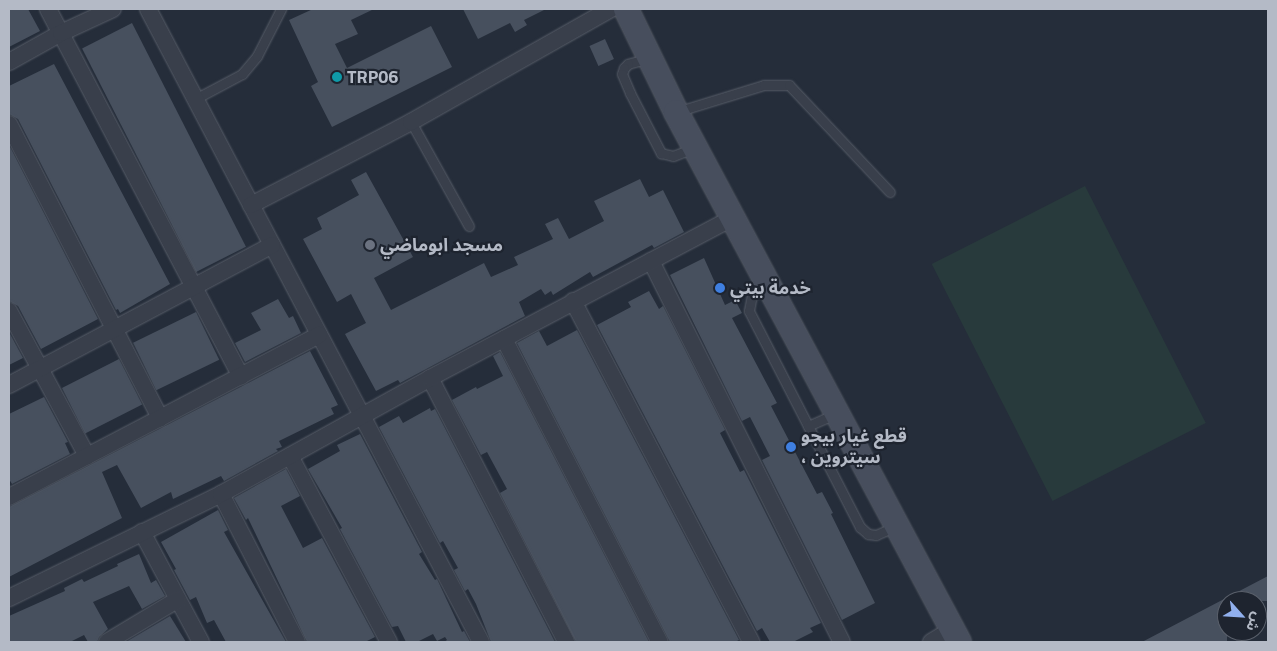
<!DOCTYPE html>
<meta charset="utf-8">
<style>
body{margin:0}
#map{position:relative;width:1277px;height:651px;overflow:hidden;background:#252d3a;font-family:"Titillium Web","Noto Sans Arabic",sans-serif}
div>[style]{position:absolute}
.green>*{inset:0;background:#283a3c;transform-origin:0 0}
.building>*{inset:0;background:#47505e;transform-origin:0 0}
.roads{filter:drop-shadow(0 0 1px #575d68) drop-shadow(0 0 1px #575d68)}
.lane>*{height:9px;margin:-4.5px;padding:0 4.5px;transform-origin:4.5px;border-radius:4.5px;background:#393f4b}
.street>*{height:16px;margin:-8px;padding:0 8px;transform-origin:8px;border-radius:8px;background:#393f4b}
.secondary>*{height:24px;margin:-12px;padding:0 12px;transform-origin:12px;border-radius:12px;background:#474e5d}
.dots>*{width:14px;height:14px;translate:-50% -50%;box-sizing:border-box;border:2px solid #1e242f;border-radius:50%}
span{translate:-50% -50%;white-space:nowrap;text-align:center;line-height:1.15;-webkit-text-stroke:4.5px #1e242f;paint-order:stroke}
.poi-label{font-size:18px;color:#b4bac6;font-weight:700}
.left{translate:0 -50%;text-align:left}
.frame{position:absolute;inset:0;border:10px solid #b4bac6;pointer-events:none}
.north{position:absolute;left:1217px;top:591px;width:50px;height:50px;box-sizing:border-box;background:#1e242f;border:1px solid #5a606b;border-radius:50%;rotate:116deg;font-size:14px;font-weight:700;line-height:20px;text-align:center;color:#b4bac6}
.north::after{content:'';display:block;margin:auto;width:18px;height:22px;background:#91b0ee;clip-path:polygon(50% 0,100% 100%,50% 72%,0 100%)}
</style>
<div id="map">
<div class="green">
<div style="left:1085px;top:186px;width:266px;height:172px;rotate:63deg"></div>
</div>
<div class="building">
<div style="clip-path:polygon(9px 9px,28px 9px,40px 31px,9px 47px)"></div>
<div style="clip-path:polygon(313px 9px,374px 9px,351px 20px,358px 34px,335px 44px,347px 68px,431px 26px,452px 67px,332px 127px,311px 86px,318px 82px,289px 20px)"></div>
<div style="clip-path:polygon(463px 9px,546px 9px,524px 20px,527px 25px,515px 32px,510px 23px,478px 39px)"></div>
<div style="left:132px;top:23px;width:251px;height:56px;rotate:63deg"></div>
<div style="left:605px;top:39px;width:22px;height:17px;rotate:66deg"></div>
<div style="clip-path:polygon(54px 64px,170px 284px,120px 313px,118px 309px,116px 310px,18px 119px,9px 114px,9px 86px)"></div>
<div style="clip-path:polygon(9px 145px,98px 319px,41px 349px,18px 306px,9px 301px)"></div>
<div style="clip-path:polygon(366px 172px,413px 257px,374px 278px,391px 310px,484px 263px,491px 277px,518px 265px,514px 257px,553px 239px,545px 224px,558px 218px,569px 239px,604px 221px,594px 201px,640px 179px,649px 197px,663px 190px,684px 232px,654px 248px,652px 245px,593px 277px,590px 272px,553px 295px,551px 291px,545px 295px,541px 289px,519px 302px,525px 316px,400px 383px,398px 380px,376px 391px,345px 334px,366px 323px,351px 294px,337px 302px,303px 239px,322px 229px,317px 218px,359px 195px,351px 180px)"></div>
<div style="clip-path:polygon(704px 258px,725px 305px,735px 300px,742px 313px,732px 318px,777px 403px,771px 406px,817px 494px,822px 492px,833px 513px,831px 514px,875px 603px,842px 620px,762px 460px,770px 456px,750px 417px,742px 421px,670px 275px)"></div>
<div style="clip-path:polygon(649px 291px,659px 309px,663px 306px,725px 430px,720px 433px,740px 472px,744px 470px,821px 623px,810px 628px,813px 632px,793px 642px,770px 642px,762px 628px,757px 631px,597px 325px,631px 307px,628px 302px)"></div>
<div style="clip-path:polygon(278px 299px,289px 318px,293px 316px,301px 333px,245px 362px,235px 343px,261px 330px,251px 313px)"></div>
<div style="left:196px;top:312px;width:53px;height:70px;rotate:64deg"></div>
<div style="clip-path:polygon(577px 330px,739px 640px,735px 642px,670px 642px,517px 343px,539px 331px,547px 346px)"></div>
<div style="clip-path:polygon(9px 332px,23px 358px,9px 365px)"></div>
<div style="clip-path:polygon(310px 351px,338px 405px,331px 408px,334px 414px,279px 441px,282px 447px,276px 449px,278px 451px,224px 481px,221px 476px,173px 499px,171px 492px,141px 508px,117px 465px,102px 472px,122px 518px,9px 577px,9px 507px)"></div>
<div style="clip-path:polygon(500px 352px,649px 642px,576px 642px,500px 493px,507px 489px,487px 452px,481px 455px,452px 400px,476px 387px,477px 389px,503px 376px,493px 356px)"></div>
<div style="left:119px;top:359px;width:51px;height:64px;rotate:63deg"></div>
<div style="clip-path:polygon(44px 397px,68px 442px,65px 443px,70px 454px,12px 484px,9px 479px,9px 414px)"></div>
<div style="clip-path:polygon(430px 408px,431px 411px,435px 409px,555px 642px,491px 642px,476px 604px,468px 589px,465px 591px,454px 570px,458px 568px,443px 541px,440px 543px,379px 427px,399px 416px,403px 423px)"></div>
<div style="clip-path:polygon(360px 434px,422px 552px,419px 554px,435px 580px,437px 579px,462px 632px,464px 631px,470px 642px,444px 642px,447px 640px,445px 637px,437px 641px,433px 634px,417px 642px,406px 642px,398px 626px,392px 627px,340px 529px,342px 528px,308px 469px,340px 451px,337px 445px)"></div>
<div style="clip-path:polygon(286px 469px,300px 496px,281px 506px,303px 548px,322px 538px,375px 637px,365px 642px,307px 642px,248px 518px,246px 520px,234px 498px)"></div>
<div style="clip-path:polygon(218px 510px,228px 530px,224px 532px,286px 642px,226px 642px,214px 620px,207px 623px,196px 597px,190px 600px,174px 570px,176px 569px,161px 542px)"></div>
<div style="clip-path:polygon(139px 554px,151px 583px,156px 580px,165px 596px,142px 609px,129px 586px,93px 602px,108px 629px,99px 637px,97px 642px,88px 642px,84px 635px,70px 642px,9px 642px,9px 616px,65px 591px,64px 588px,82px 579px,84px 582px,118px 566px,117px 564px)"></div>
<div style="clip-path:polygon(1268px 576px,1268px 601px,1227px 601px,1227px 642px,1142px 642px)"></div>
<div style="clip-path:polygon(170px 616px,186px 642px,126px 642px)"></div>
</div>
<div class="roads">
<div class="lane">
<div style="left:650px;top:58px;width:23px;rotate:165deg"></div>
<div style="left:628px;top:64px;width:6px;rotate:135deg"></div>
<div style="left:624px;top:68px;width:6px;rotate:108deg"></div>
<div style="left:622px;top:74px;width:21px;rotate:67deg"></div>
<div style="left:630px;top:93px;width:68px;rotate:62.7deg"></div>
<div style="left:661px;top:153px;width:12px;rotate:14deg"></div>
<div style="left:673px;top:156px;width:22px;rotate:-21deg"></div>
<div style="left:195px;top:99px;width:53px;rotate:-28deg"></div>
<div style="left:242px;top:74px;width:23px;rotate:-50deg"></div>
<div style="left:257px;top:56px;width:53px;rotate:-62.9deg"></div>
<div style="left:676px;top:112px;width:92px;rotate:-17.1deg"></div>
<div style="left:764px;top:85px;width:25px"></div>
<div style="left:789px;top:85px;width:147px;rotate:46.7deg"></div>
<div style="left:411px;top:122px;width:119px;rotate:60.9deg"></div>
<div style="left:770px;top:289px;width:19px;rotate:162deg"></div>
<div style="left:752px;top:295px;width:16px;rotate:101deg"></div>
<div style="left:749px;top:311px;width:243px;rotate:62.8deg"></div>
<div style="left:860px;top:527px;width:11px;rotate:41deg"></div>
<div style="left:868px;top:534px;width:8px;rotate:7deg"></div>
<div style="left:876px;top:535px;width:22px;rotate:-24deg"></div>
<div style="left:808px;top:426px;width:30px;rotate:-24deg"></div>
</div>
<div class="street">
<div style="left:48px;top:9px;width:415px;rotate:62.3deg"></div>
<div style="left:148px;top:9px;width:715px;rotate:62.25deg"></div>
<div style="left:9px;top:62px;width:60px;rotate:-29.1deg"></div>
<div style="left:61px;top:33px;width:57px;rotate:-24.8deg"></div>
<div style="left:9px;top:124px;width:331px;rotate:62.8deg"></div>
<div style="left:251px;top:205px;width:180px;rotate:-27.4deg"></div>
<div style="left:411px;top:122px;width:230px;rotate:-29.5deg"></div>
<div style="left:651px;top:261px;width:426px;rotate:63.4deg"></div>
<div style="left:573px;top:301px;width:385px;rotate:62.4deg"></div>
<div style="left:9px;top:311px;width:165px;rotate:61.7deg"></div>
<div style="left:504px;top:339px;width:341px;rotate:62.8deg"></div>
<div style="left:430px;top:378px;width:297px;rotate:62.7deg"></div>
<div style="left:9px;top:385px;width:298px;rotate:-28deg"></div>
<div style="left:290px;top:456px;width:211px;rotate:62deg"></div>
<div style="left:221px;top:494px;width:166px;rotate:62.8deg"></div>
<div style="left:9px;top:497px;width:350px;rotate:-27.6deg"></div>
<div style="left:142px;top:532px;width:125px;rotate:61.8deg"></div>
<div style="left:9px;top:598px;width:236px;rotate:-26.1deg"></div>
<div style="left:221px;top:494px;width:239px;rotate:-29deg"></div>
<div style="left:430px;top:378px;width:342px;rotate:-27.9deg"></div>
<div style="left:107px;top:642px;width:82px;rotate:-31deg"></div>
<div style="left:931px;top:642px;width:26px;rotate:-31deg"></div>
</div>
<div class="secondary">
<div style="left:626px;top:9px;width:114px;rotate:64.1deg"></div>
<div style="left:676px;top:112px;width:601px;rotate:61.9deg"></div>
</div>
</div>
<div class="dots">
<div style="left:337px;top:77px;background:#0f9aa8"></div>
<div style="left:370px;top:245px;background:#6b7280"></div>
<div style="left:720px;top:288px;background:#3f7fe0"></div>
<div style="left:791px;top:447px;background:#3f7fe0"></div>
</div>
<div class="poi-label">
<span class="left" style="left:347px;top:77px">TRP06</span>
<span class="left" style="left:380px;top:245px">مسجد ابوماضي</span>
<span class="left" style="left:730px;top:288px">خدمة بيتي</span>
<span class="left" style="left:801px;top:447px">قطع غيار بيجو<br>، سيتروين</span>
</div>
<div class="frame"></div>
<div class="north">ش</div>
</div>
